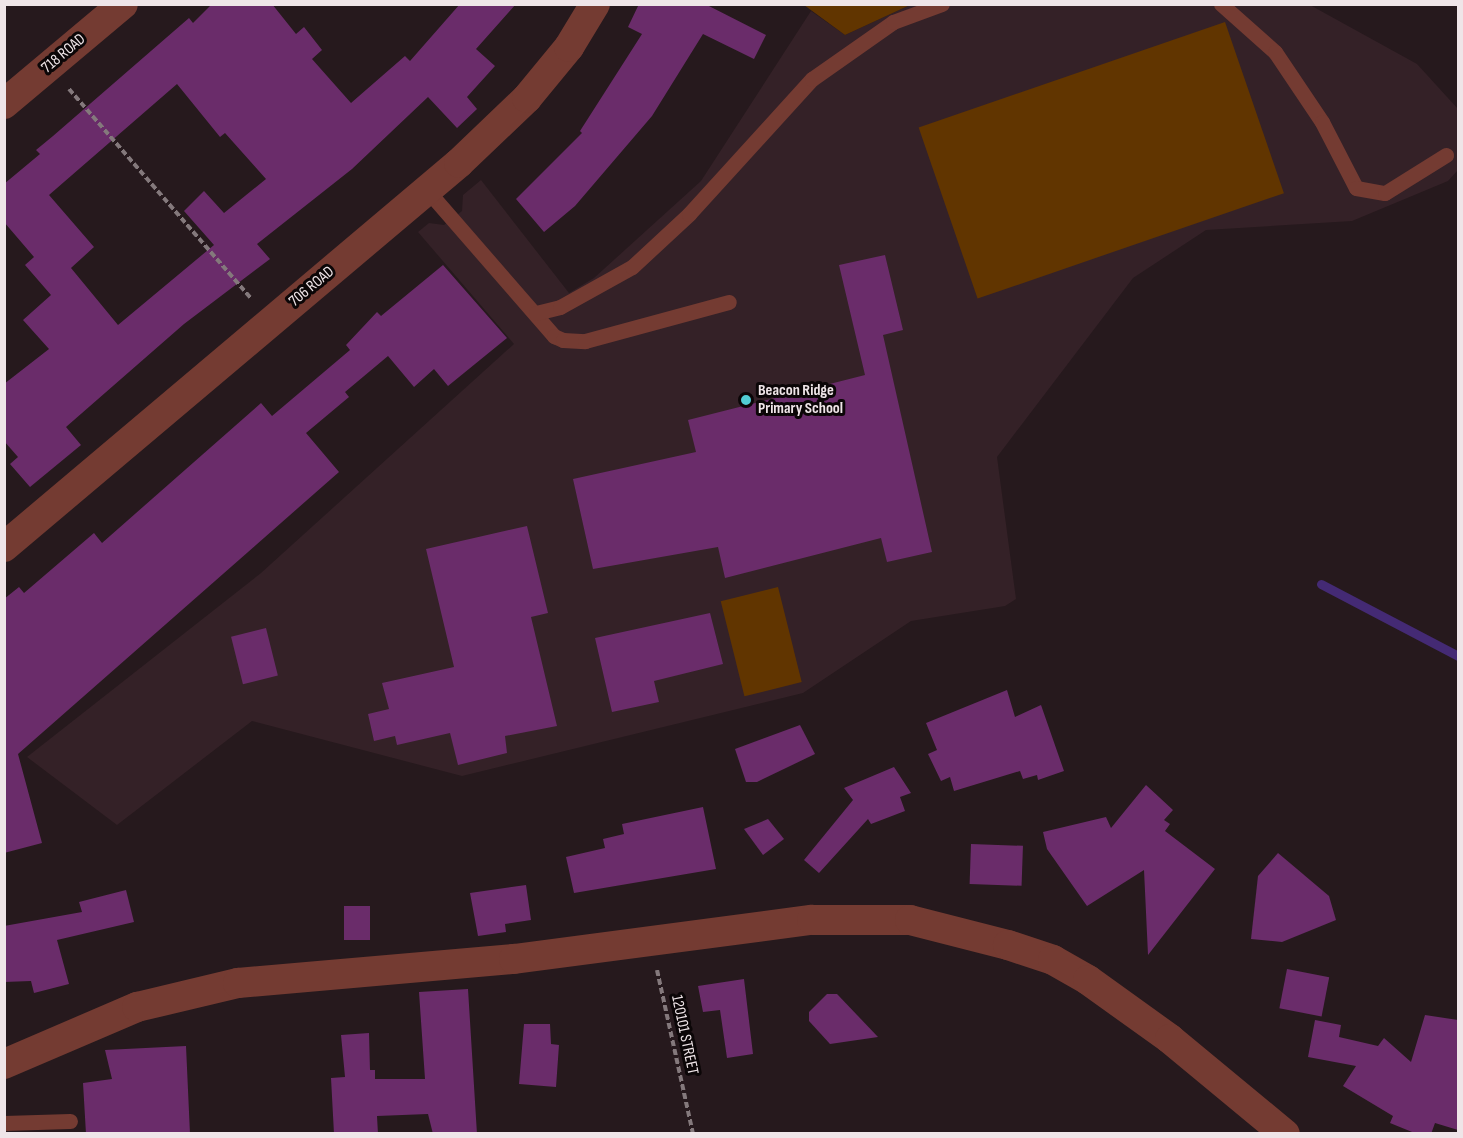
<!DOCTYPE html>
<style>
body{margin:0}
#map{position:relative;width:1463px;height:1138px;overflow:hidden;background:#26191d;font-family:"Sofia Sans Condensed",sans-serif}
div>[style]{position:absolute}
.built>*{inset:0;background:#342127}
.green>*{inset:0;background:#613500;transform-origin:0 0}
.stream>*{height:9px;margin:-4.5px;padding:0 4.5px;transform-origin:4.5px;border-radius:4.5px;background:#442a74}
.building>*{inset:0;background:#6a2c6a;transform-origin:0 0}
.path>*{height:4px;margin-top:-2px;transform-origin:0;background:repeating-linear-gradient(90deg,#84797c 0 6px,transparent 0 9px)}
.service>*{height:15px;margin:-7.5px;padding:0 7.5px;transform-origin:7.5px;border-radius:7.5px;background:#743b32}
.minor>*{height:30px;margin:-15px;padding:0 15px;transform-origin:15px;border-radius:15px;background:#743b32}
.dots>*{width:16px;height:16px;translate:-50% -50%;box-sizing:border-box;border:3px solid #0b0607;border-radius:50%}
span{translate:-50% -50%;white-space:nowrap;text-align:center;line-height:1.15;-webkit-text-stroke:6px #0b0607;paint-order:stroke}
.street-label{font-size:16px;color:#efe5e8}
.poi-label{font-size:16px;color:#efe5e8;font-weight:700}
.left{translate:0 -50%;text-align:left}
.frame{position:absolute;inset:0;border:6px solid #efe5e8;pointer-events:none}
</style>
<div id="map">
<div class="built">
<div style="clip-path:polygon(910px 5px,1310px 5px,1417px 64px,1458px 109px,1458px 170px,1448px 181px,1352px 221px,1206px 230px,1133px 278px,997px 457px,1016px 599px,1005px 606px,911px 621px,803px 693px,462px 776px,252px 721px,117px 825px,27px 757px,261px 573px,514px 344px,418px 232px,429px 223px,444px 225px,462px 211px,463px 195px,481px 180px,569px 293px,594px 278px,701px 181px,811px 11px,845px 35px)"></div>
</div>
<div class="green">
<div style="clip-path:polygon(804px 5px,910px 5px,845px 35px)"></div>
<div style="left:1225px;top:22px;width:181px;height:324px;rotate:71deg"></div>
<div style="left:778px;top:587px;width:98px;height:59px;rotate:76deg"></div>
</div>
<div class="stream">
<div style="left:1321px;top:584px;width:155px;rotate:27.7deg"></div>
</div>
<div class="building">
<div style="clip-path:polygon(evenodd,212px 4px,272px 4px,296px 34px,304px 27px,322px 50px,312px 59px,351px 103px,405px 56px,410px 61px,460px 4px,516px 4px,476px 49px,495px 66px,467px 97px,477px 109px,457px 128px,428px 97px,352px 169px,257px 244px,270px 259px,184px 324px,66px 427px,81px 445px,30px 487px,10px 464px,18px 457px,4px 441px,4px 384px,49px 349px,23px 320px,51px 295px,25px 265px,34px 257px,4px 222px,4px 184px,40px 154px,36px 150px,53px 136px,189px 18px,193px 23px,212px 4px,177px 84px,220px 137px,225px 133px,266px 179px,224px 213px,204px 191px,184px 211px,214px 245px,118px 325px,71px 268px,94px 247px,49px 195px,177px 84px)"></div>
<div style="clip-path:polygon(639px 4px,705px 4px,766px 35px,754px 59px,703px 34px,652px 116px,575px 206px,544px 232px,516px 199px,582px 133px,580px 131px,642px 34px,628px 27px)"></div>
<div style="clip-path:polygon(885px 255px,903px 330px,883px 335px,932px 552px,887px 562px,881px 538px,725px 578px,718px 547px,593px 569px,573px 479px,696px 452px,688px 420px,865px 375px,839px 265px)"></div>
<div style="clip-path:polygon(443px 265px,507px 338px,448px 386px,434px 369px,414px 387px,388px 356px,345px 392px,349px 397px,306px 433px,339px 472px,18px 754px,42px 843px,4px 853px,4px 599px,19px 587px,24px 593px,94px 533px,102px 543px,261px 403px,272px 416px,350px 350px,346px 345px,377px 312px,381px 316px)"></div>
<div style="clip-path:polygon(527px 526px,548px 613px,531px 617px,557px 726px,505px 736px,507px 753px,458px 765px,450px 733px,397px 745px,395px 736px,374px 741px,368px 714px,389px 709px,382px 683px,454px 667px,426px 549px)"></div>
<div style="clip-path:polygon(710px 613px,723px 664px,654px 681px,659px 702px,612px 712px,595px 638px)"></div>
<div style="left:266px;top:628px;width:49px;height:36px;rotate:76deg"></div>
<div style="clip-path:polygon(1007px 690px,1015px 717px,1041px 705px,1064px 771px,1038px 780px,1037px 775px,1023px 779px,1020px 771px,954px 791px,950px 777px,941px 781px,928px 754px,937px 750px,926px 723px)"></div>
<div style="clip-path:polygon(800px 725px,815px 754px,757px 782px,746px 782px,735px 749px)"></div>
<div style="clip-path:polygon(894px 767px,911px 793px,900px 797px,905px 811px,871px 824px,868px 819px,819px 873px,804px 860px,853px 800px,844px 788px)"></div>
<div style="clip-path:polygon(1146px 785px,1173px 810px,1164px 820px,1170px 824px,1165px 831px,1215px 869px,1148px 955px,1144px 870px,1087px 906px,1047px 849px,1043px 832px,1106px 817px,1111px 828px)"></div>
<div style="clip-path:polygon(703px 807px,716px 869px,574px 893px,566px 857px,605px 848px,603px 839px,624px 834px,622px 824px)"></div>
<div style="clip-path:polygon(768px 819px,784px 839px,763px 855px,744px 829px)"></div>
<div style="left:971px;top:844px;width:52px;height:40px;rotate:2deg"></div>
<div style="clip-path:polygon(1278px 853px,1329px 896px,1336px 920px,1282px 942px,1251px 939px,1258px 876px)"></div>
<div style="clip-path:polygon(526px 885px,531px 920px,505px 924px,506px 932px,478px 936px,470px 893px)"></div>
<div style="clip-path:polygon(126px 890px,134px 922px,57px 940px,69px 984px,34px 993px,31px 981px,4px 982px,4px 926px,82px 912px,79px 902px)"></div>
<div style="left:344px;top:906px;width:26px;height:34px"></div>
<div style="left:1287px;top:969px;width:43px;height:40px;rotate:11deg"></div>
<div style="clip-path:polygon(744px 979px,753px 1054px,727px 1058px,720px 1010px,703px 1012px,698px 986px)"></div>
<div style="clip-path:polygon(468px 989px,477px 1134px,433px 1134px,428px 1114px,377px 1116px,378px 1134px,334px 1134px,331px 1078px,345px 1077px,341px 1035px,369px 1033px,370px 1070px,375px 1070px,375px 1079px,425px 1079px,419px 992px)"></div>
<div style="clip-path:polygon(827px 994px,837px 994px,878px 1037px,830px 1044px,809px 1021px,809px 1012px)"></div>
<div style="clip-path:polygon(1425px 1015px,1458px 1020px,1458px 1130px,1435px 1123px,1431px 1134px,1417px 1134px,1390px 1123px,1393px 1116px,1343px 1086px,1356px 1066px,1308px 1057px,1315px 1020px,1341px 1025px,1339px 1037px,1378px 1046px,1384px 1038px,1411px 1062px)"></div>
<div style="clip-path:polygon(524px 1024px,550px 1024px,551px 1044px,559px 1045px,556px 1087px,519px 1084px)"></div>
<div style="clip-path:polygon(186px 1046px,190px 1134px,86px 1134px,83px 1083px,112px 1079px,105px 1050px)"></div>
</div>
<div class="path">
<div style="left:69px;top:89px;width:277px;rotate:49deg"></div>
<div style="left:657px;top:970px;width:168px;rotate:77.6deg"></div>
</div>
<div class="service">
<div style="left:1221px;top:4px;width:72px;rotate:41.6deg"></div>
<div style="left:1275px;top:52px;width:84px;rotate:56.1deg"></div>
<div style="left:1322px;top:122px;width:74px;rotate:62.7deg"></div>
<div style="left:1356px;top:188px;width:29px;rotate:10deg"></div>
<div style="left:1385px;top:193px;width:72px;rotate:-31.9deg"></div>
<div style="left:427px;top:190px;width:194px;rotate:49deg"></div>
<div style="left:554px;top:336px;width:10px;rotate:24deg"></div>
<div style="left:563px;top:340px;width:22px;rotate:3deg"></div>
<div style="left:585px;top:341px;width:149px;rotate:-15.2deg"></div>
<div style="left:536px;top:313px;width:25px;rotate:-14deg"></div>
<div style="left:560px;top:307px;width:82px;rotate:-29.1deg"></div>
<div style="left:632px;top:267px;width:78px;rotate:-42.9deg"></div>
<div style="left:689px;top:214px;width:183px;rotate:-47.7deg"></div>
<div style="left:812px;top:79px;width:99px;rotate:-35.1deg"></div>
<div style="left:893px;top:22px;width:52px;rotate:-20.2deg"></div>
<div style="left:4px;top:1123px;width:66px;rotate:-1.7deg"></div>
</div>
<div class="minor">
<div style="left:4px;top:104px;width:155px;rotate:-40deg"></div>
<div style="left:4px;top:547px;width:595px;rotate:-40.16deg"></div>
<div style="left:459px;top:163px;width:94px;rotate:-43.7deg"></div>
<div style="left:527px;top:98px;width:66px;rotate:-50.5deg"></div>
<div style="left:569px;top:47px;width:50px;rotate:-58.8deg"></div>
<div style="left:4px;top:1064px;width:145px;rotate:-23.2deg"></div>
<div style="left:137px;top:1007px;width:104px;rotate:-13.4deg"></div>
<div style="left:238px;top:983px;width:277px;rotate:-5deg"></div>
<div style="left:514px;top:959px;width:301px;rotate:-7.5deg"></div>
<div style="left:812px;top:920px;width:98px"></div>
<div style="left:910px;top:920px;width:101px;rotate:14.3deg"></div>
<div style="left:1008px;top:945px;width:47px;rotate:18.4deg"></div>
<div style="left:1053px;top:960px;width:40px;rotate:29.7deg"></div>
<div style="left:1088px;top:980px;width:101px;rotate:35.7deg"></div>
<div style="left:1170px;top:1039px;width:149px;rotate:39.6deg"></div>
</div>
<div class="dots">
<div style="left:746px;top:400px;background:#51ccd4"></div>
</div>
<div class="street-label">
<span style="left:64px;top:54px;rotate:-40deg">718 ROAD</span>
<span style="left:312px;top:287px;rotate:-40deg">706 ROAD</span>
<span style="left:684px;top:1035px;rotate:78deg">120101 STREET</span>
</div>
<div class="poi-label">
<span class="left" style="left:758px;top:400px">Beacon Ridge<br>Primary School</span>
</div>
<div class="frame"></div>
</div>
